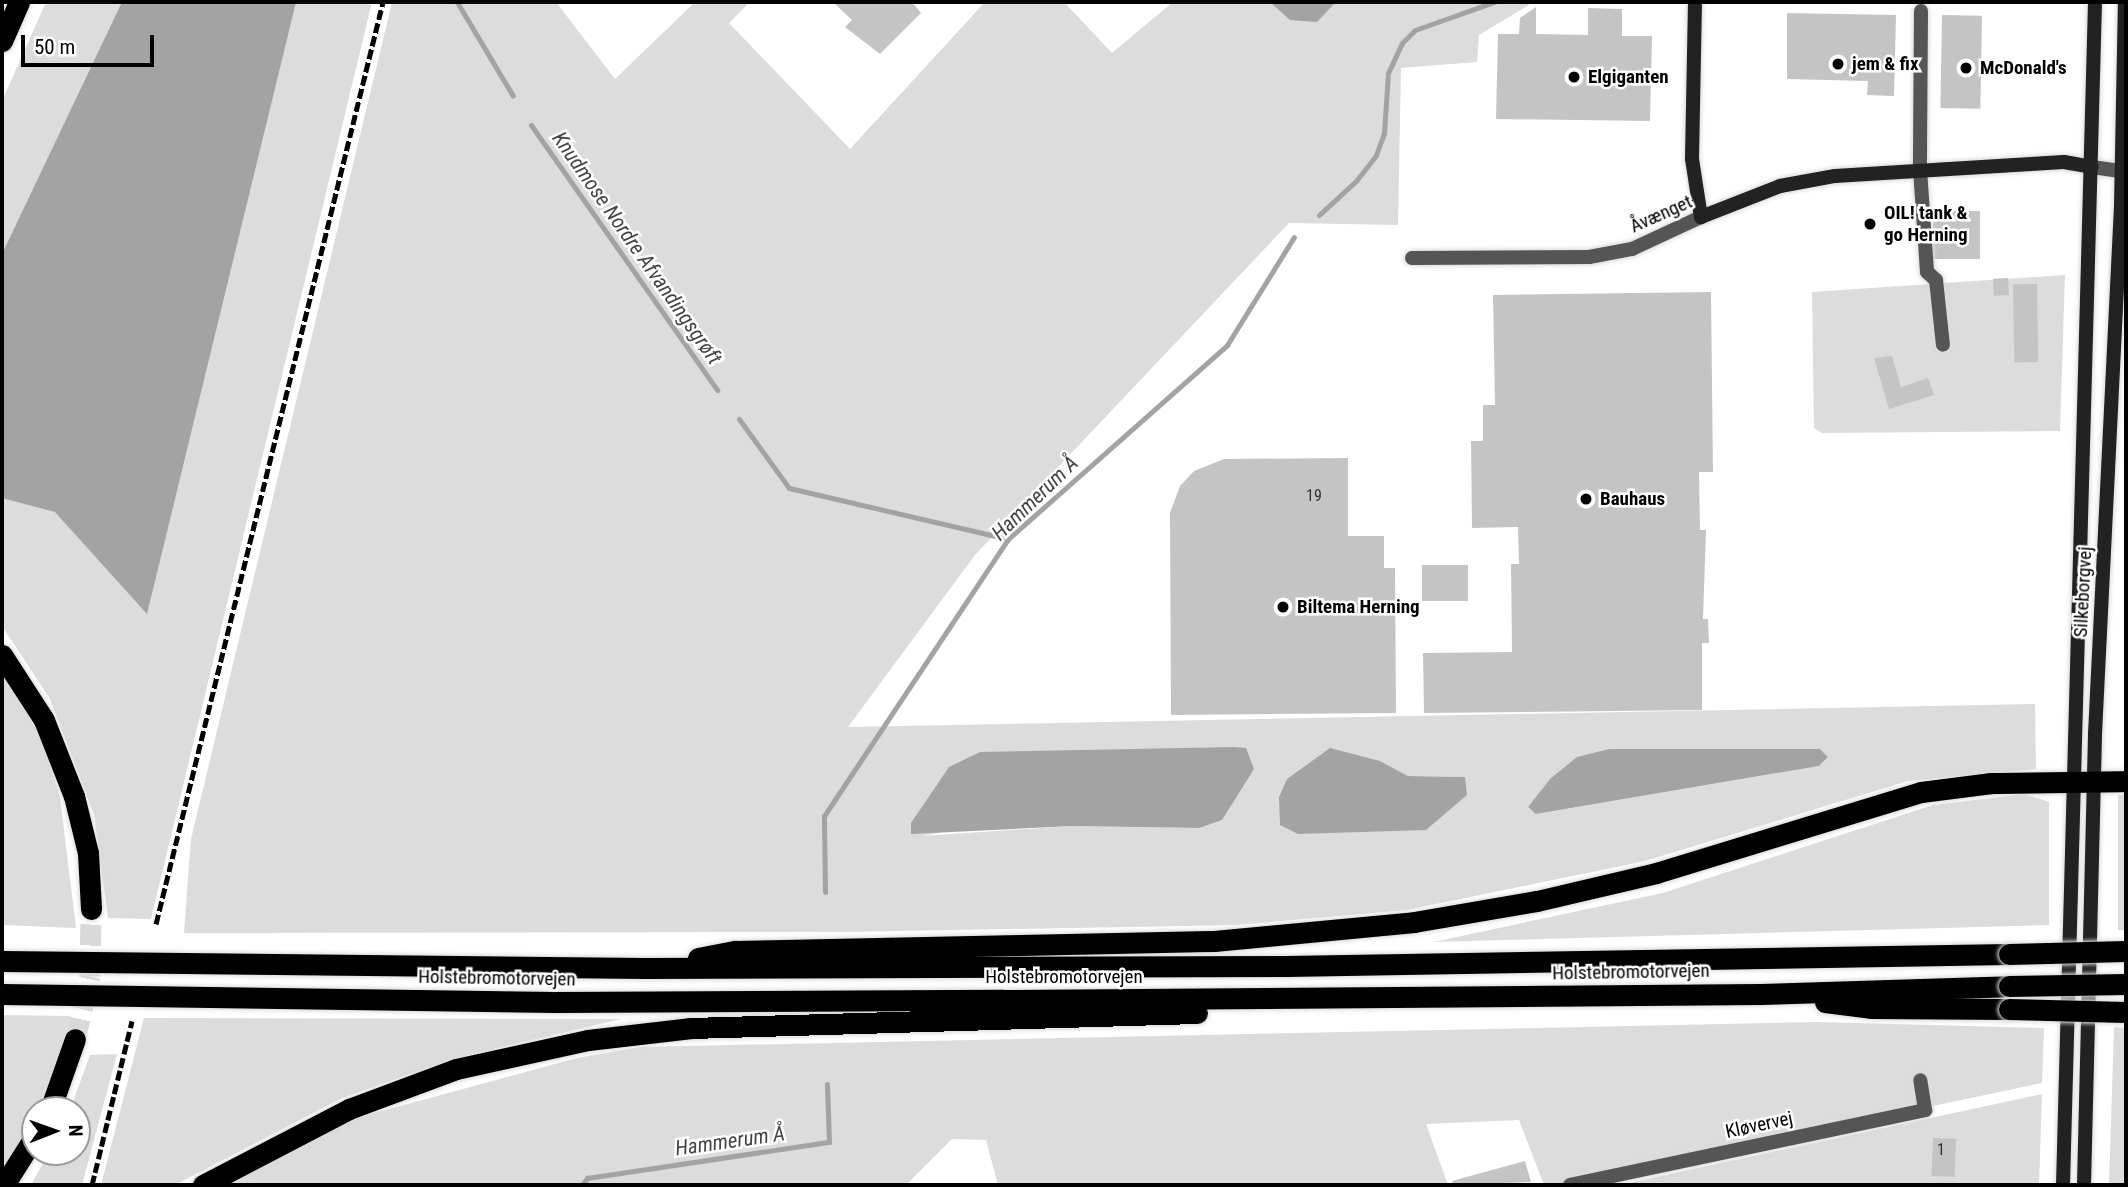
<!DOCTYPE html>
<meta charset="utf-8">
<style>
body{margin:0}
#map{position:relative;width:2128px;height:1187px;overflow:hidden;background:#fff;font-family:"Roboto Condensed",sans-serif}
div>[style]{position:absolute}
.green>*{inset:0;background:#dcdcdc;transform-origin:0 0}
.water>*{inset:0;background:#a3a3a3}
.stream>*{height:5px;margin:-2.5px;padding:0 2.5px;transform-origin:2.5px;border-radius:2.5px;background:#a3a3a3}
.building>*{inset:0;background:#c4c4c4;transform-origin:0 0}
.highway-tunnel>*{height:21px;margin-top:-10.5px;transform-origin:0;background:repeating-linear-gradient(90deg,#d9d9d9 0 21px,transparent 0 31px)}
.roads{filter:drop-shadow(0 0 2px #dbdbdb) drop-shadow(0 0 2px #dbdbdb)}
.street>*{height:14px;margin:-7px;padding:0 7px;transform-origin:7px;border-radius:7px;background:#555}
.secondary>*{height:14px;margin:-7px;padding:0 7px;transform-origin:7px;border-radius:7px;background:#222}
.highway>*{height:21px;margin:-10.5px;padding:0 10.5px;transform-origin:10.5px;border-radius:10.5px;background:#000}
.rail>*{height:5px;margin-top:-2.5px;transform-origin:0;background:repeating-linear-gradient(90deg,#000 0 10px,transparent 0 13.5px)}
.bridges{filter:drop-shadow(0 0 2px #dbdbdb) drop-shadow(0 0 2px #dbdbdb)}
.highway-bridge>*{height:21px;margin:-10.5px;padding:0 10.5px;transform-origin:10.5px;border-radius:10.5px;background:#000}
.dots>*{width:19px;height:19px;translate:-50% -50%;box-sizing:border-box;border:4px solid #fff;border-radius:50%}
span{translate:-50% -50%;white-space:nowrap;text-align:center;line-height:1.15;-webkit-text-stroke:5px #fff;paint-order:stroke}
.number-label{font-size:16px;color:#313131}
.number-label span{-webkit-text-stroke-width:0}
.poi-label{font-size:19px;color:#000;font-weight:700}
.left{translate:0 -50%;text-align:left}
.street-label{font-size:19px;color:#000}
.water-label{font-size:21px;color:#444;font-style:italic}
.frame{position:absolute;inset:0;border:4px solid #000;pointer-events:none}
.north{position:absolute;left:21px;top:1096px;width:70px;height:70px;box-sizing:border-box;background:#fff;border:2px solid #999;border-radius:50%;rotate:89deg;font-size:19px;font-weight:700;line-height:28px;text-align:center;color:#000}
.north::after{content:'';display:block;margin:auto;width:24px;height:32px;background:#000;clip-path:polygon(50% 0,100% 100%,50% 72%,0 100%)}
.scale{position:absolute;left:21px;top:35px;width:133px;height:32px;box-sizing:border-box;border:4px solid #000;border-top:0;padding-left:9px;font-size:21px;line-height:24px;white-space:nowrap;color:#000;-webkit-text-stroke:5px #fff;paint-order:stroke}
</style>
<div id="map">
<div class="green">
<div style="clip-path:polygon(46px 2px,372px 2px,151px 919px,108px 918px,94px 814px,50px 699px,2px 626px,2px 101px)"></div>
<div style="clip-path:polygon(evenodd,392px 2px,556px 2px,615px 79px,695px 2px,750px 2px,729px 23px,850px 149px,985px 2px,1064px 2px,1112px 53px,1173px 2px,1270px 2px,1317px 22px,1336px 2px,1534px 2px,1479px 35px,1477px 62px,1401px 68px,1398px 225px,1289px 223px,975px 555px,848px 727px,2035px 704px,2036px 769px,1908px 781px,1645px 861px,1407px 910px,1237px 925px,841px 932px,184px 933px,191px 839px,392px 2px,1609px 749px,1820px 749px,1828px 757px,1819px 766px,1537px 814px,1528px 807px,1550px 779px,1609px 749px,392px 2px,1380px 761px,1408px 776px,1464px 777px,1298px 834px,1380px 761px,392px 2px,1254px 769px,1199px 828px,1072px 826px,923px 836px,1254px 769px)"></div>
<div style="clip-path:polygon(2065px 275px,2060px 431px,1822px 433px,1814px 428px,1812px 292px)"></div>
<div style="clip-path:polygon(2px 667px,38px 727px,60px 797px,76px 928px,2px 925px)"></div>
<div style="clip-path:polygon(2025px 794px,2049px 802px,2049px 925px,1433px 942px,1663px 893px,1933px 805px)"></div>
<div style="left:2118px;top:795px;width:8px;height:135px"></div>
<div style="clip-path:polygon(2px 1015px,70px 1016px,48px 1093px,2px 1176px)"></div>
<div style="clip-path:polygon(144px 1018px,621px 1019px,452px 1059px,342px 1098px,175px 1185px,101px 1185px)"></div>
<div style="clip-path:polygon(1817px 1022px,2044px 1028px,2042px 1083px,1555px 1185px,1544px 1185px,1519px 1120px,1426px 1124px,1448px 1185px,998px 1185px,986px 1140px,952px 1139px,906px 1185px,227px 1185px,356px 1118px,577px 1058px,640px 1047px)"></div>
<div style="clip-path:polygon(2114px 1027px,2126px 1028px,2126px 1185px,2109px 1185px)"></div>
<div style="clip-path:polygon(117px 1054px,82px 1185px,31px 1185px,49px 1152px,77px 1152px,77px 1110px,70px 1110px,90px 1055px)"></div>
<div style="clip-path:polygon(2042px 1094px,2039px 1185px,1619px 1185px)"></div>
</div>
<div class="water">
<div style="clip-path:polygon(122px 2px,296px 2px,147px 614px,55px 512px,2px 498px,2px 254px)"></div>
<div style="clip-path:polygon(1270px 2px,1336px 2px,1317px 22px,1290px 20px)"></div>
<div style="clip-path:polygon(1235px 747px,1246px 748px,1254px 769px,1222px 820px,1199px 828px,1072px 826px,911px 834px,911px 823px,949px 767px,980px 752px)"></div>
<div style="clip-path:polygon(1330px 748px,1380px 761px,1408px 776px,1465px 777px,1467px 795px,1426px 830px,1298px 834px,1280px 825px,1279px 797px,1287px 779px)"></div>
<div style="clip-path:polygon(1609px 749px,1820px 749px,1828px 757px,1819px 766px,1536px 814px,1528px 807px,1550px 779px,1577px 757px)"></div>
</div>
<div class="stream">
<div style="left:457px;top:2px;width:109px;rotate:59.2deg"></div>
<div style="left:531px;top:125px;width:324px;rotate:54.9deg"></div>
<div style="left:1319px;top:215px;width:50px;rotate:-42.6deg"></div>
<div style="left:1356px;top:181px;width:33px;rotate:-52deg"></div>
<div style="left:1376px;top:155px;width:23px;rotate:-70deg"></div>
<div style="left:1384px;top:133px;width:60px;rotate:-86.2deg"></div>
<div style="left:1388px;top:73px;width:33px;rotate:-65deg"></div>
<div style="left:1402px;top:43px;width:18px;rotate:-45deg"></div>
<div style="left:1415px;top:30px;width:84px;rotate:-19.5deg"></div>
<div style="left:739px;top:419px;width:85px;rotate:54.1deg"></div>
<div style="left:789px;top:488px;width:225px;rotate:13.1deg"></div>
<div style="left:825px;top:892px;width:76px;rotate:-90.8deg"></div>
<div style="left:824px;top:816px;width:333px;rotate:-56.4deg"></div>
<div style="left:1008px;top:539px;width:293px;rotate:-41.5deg"></div>
<div style="left:1227px;top:345px;width:127px;rotate:-58.2deg"></div>
<div style="left:582px;top:1185px;width:9px;rotate:-54deg"></div>
<div style="left:587px;top:1178px;width:245px;rotate:-8.5deg"></div>
<div style="left:829px;top:1142px;width:58px;rotate:-92deg"></div>
</div>
<div class="building">
<div style="clip-path:polygon(833px 2px,912px 2px,921px 13px,880px 54px,845px 27px,852px 20px)"></div>
<div style="clip-path:polygon(1536px 7px,1536px 34px,1588px 35px,1588px 8px,1622px 9px,1622px 36px,1652px 36px,1650px 121px,1496px 119px,1498px 34px,1519px 34px,1520px 18px)"></div>
<div style="clip-path:polygon(1787px 13px,1896px 15px,1894px 96px,1867px 95px,1868px 81px,1787px 79px)"></div>
<div style="left:1942px;top:15px;width:40px;height:93px;rotate:1deg"></div>
<div style="left:1980px;top:211px;width:48px;height:47px;rotate:90deg"></div>
<div style="left:2008px;top:278px;width:17px;height:15px;rotate:87deg"></div>
<div style="left:2037px;top:284px;width:78px;height:24px;rotate:89deg"></div>
<div style="clip-path:polygon(1711px 292px,1713px 472px,1699px 472px,1700px 530px,1706px 530px,1703px 619px,1708px 619px,1709px 643px,1702px 643px,1702px 710px,1424px 713px,1423px 653px,1512px 652px,1511px 564px,1519px 564px,1518px 527px,1472px 528px,1471px 441px,1483px 441px,1483px 405px,1495px 405px,1493px 295px)"></div>
<div style="clip-path:polygon(1892px 356px,1901px 387px,1928px 378px,1934px 395px,1889px 409px,1874px 358px)"></div>
<div style="clip-path:polygon(1348px 458px,1348px 536px,1384px 536px,1384px 568px,1395px 568px,1396px 713px,1171px 715px,1170px 513px,1180px 486px,1194px 471px,1224px 459px)"></div>
<div style="left:1422px;top:565px;width:46px;height:36px"></div>
<div style="left:1933px;top:1138px;width:23px;height:38px;rotate:2deg"></div>
<div style="clip-path:polygon(1525px 1161px,1531px 1182px,1453px 1185px,1452px 1181px)"></div>
</div>
<div class="highway-tunnel">
<div style="left:75px;top:1039px;width:65px;rotate:-76.6deg"></div>
<div style="left:90px;top:976px;width:67px;rotate:-89.1deg"></div>
</div>
<div class="roads">
<div class="street">
<div style="left:1921px;top:11px;width:158px;rotate:90.4deg"></div>
<div style="left:1920px;top:169px;width:103px;rotate:86.1deg"></div>
<div style="left:1927px;top:272px;width:12px;rotate:42deg"></div>
<div style="left:1936px;top:280px;width:65px;rotate:83.9deg"></div>
<div style="left:2092px;top:167px;width:34px;rotate:8deg"></div>
<div style="left:1412px;top:258px;width:177px;rotate:-0.3deg"></div>
<div style="left:1589px;top:257px;width:44px;rotate:-10.5deg"></div>
<div style="left:1632px;top:249px;width:76px;rotate:-24.9deg"></div>
<div style="left:1570px;top:1185px;width:363px;rotate:-11.9deg"></div>
<div style="left:1925px;top:1110px;width:30px;rotate:-99deg"></div>
</div>
<div class="secondary">
<div style="left:1695px;top:2px;width:157px;rotate:91.1deg"></div>
<div style="left:1692px;top:159px;width:59px;rotate:81.2deg"></div>
<div style="left:1701px;top:217px;width:85px;rotate:-21.4deg"></div>
<div style="left:1780px;top:186px;width:56px;rotate:-10.3deg"></div>
<div style="left:1835px;top:176px;width:229px;rotate:-3.5deg"></div>
<div style="left:2064px;top:162px;width:28px;rotate:10deg"></div>
<div style="left:2063px;top:1185px;width:1183px;rotate:-88.45deg"></div>
<div style="left:2084px;top:1185px;width:451px;rotate:-88.6deg"></div>
<div style="left:2095px;top:734px;width:529px;rotate:-87.18deg"></div>
<div style="left:2121px;top:206px;width:204px;rotate:-88.9deg"></div>
</div>
<div class="highway">
<div style="left:2px;top:41px;width:43px;rotate:-66.4deg"></div>
<div style="left:2px;top:655px;width:77px;rotate:57.1deg"></div>
<div style="left:44px;top:720px;width:82px;rotate:68.5deg"></div>
<div style="left:74px;top:796px;width:59px;rotate:76.2deg"></div>
<div style="left:88px;top:853px;width:56px;rotate:86.9deg"></div>
<div style="left:698px;top:958px;width:38px;rotate:-11deg"></div>
<div style="left:735px;top:951px;width:479px;rotate:-1.2deg"></div>
<div style="left:1214px;top:941px;width:201px;rotate:-5.4deg"></div>
<div style="left:1414px;top:922px;width:125px;rotate:-9.7deg"></div>
<div style="left:1537px;top:901px;width:122px;rotate:-13.2deg"></div>
<div style="left:1656px;top:873px;width:277px;rotate:-17deg"></div>
<div style="left:1921px;top:792px;width:71px;rotate:-7.3deg"></div>
<div style="left:1991px;top:783px;width:135px;rotate:-0.8deg"></div>
<div style="left:2px;top:961px;width:643px;rotate:0.62deg"></div>
<div style="left:645px;top:968px;width:641px;rotate:-0.18deg"></div>
<div style="left:1286px;top:966px;width:723px;rotate:-0.95deg"></div>
<div style="left:2px;top:994px;width:552px;rotate:0.83deg"></div>
<div style="left:554px;top:1002px;width:449px;rotate:-0.3deg"></div>
<div style="left:1003px;top:1000px;width:758px;rotate:-0.45deg"></div>
<div style="left:1761px;top:994px;width:248px;rotate:-1.8deg"></div>
<div style="left:1825px;top:1002px;width:46px;rotate:7.4deg"></div>
<div style="left:1871px;top:1008px;width:138px;rotate:0.4deg"></div>
<div style="left:50px;top:1110px;width:75px;rotate:-70.6deg"></div>
<div style="left:4px;top:1185px;width:58px;rotate:-57.7deg"></div>
<div style="left:203px;top:1185px;width:165px;rotate:-27.5deg"></div>
<div style="left:349px;top:1109px;width:114px;rotate:-20.5deg"></div>
<div style="left:456px;top:1069px;width:135px;rotate:-12.4deg"></div>
<div style="left:588px;top:1040px;width:104px;rotate:-6.6deg"></div>
<div style="left:691px;top:1028px;width:506px;rotate:-1.7deg"></div>
</div>
</div>
<div class="rail">
<div style="left:156px;top:924px;width:950px;rotate:-76.17deg"></div>
<div style="left:92px;top:1185px;width:169px;rotate:-76.3deg"></div>
</div>
<div class="bridges">
<div class="highway-bridge">
<div style="left:2009px;top:954px;width:117px;rotate:-1.5deg"></div>
<div style="left:2009px;top:986px;width:117px;rotate:-1deg"></div>
<div style="left:2009px;top:1009px;width:117px;rotate:1.5deg"></div>
</div>
</div>
<div class="dots">
<div style="left:1838px;top:64px;background:#000"></div>
<div style="left:1966px;top:68px;background:#000"></div>
<div style="left:1574px;top:77px;background:#000"></div>
<div style="left:1870px;top:224px;background:#000"></div>
<div style="left:1586px;top:499px;background:#000"></div>
<div style="left:1283px;top:607px;background:#000"></div>
</div>
<div class="number-label">
<span style="left:1314px;top:496px">19</span>
<span style="left:1941px;top:1150px">1</span>
</div>
<div class="poi-label">
<span class="left" style="left:1852px;top:64px">jem &amp; fix</span>
<span class="left" style="left:1980px;top:68px">McDonald's</span>
<span class="left" style="left:1588px;top:77px">Elgiganten</span>
<span class="left" style="left:1884px;top:224px">OIL! tank &amp;<br>go Herning</span>
<span class="left" style="left:1600px;top:499px">Bauhaus</span>
<span class="left" style="left:1297px;top:607px">Biltema Herning</span>
</div>
<div class="street-label">
<span style="left:1661px;top:214px;rotate:-24deg">Åvænget</span>
<span style="left:2083px;top:592px;rotate:-87deg">Silkeborgvej</span>
<span style="left:1631px;top:972px;rotate:-1deg">Holstebromotorvejen</span>
<span style="left:1064px;top:977px">Holstebromotorvejen</span>
<span style="left:497px;top:978px;rotate:1deg">Holstebromotorvejen</span>
<span style="left:1759px;top:1125px;rotate:-12deg">Kløvervej</span>
</div>
<div class="water-label">
<span style="left:637px;top:248px;rotate:55deg">Knudmose Nordre Afvandingsgrøft</span>
<span style="left:1035px;top:498px;rotate:-44deg">Hammerum Å</span>
<span style="left:730px;top:1141px;rotate:-8deg">Hammerum Å</span>
</div>
<div class="frame"></div>
<div class="north">N</div>
<div class="scale">50 m</div>
</div>
